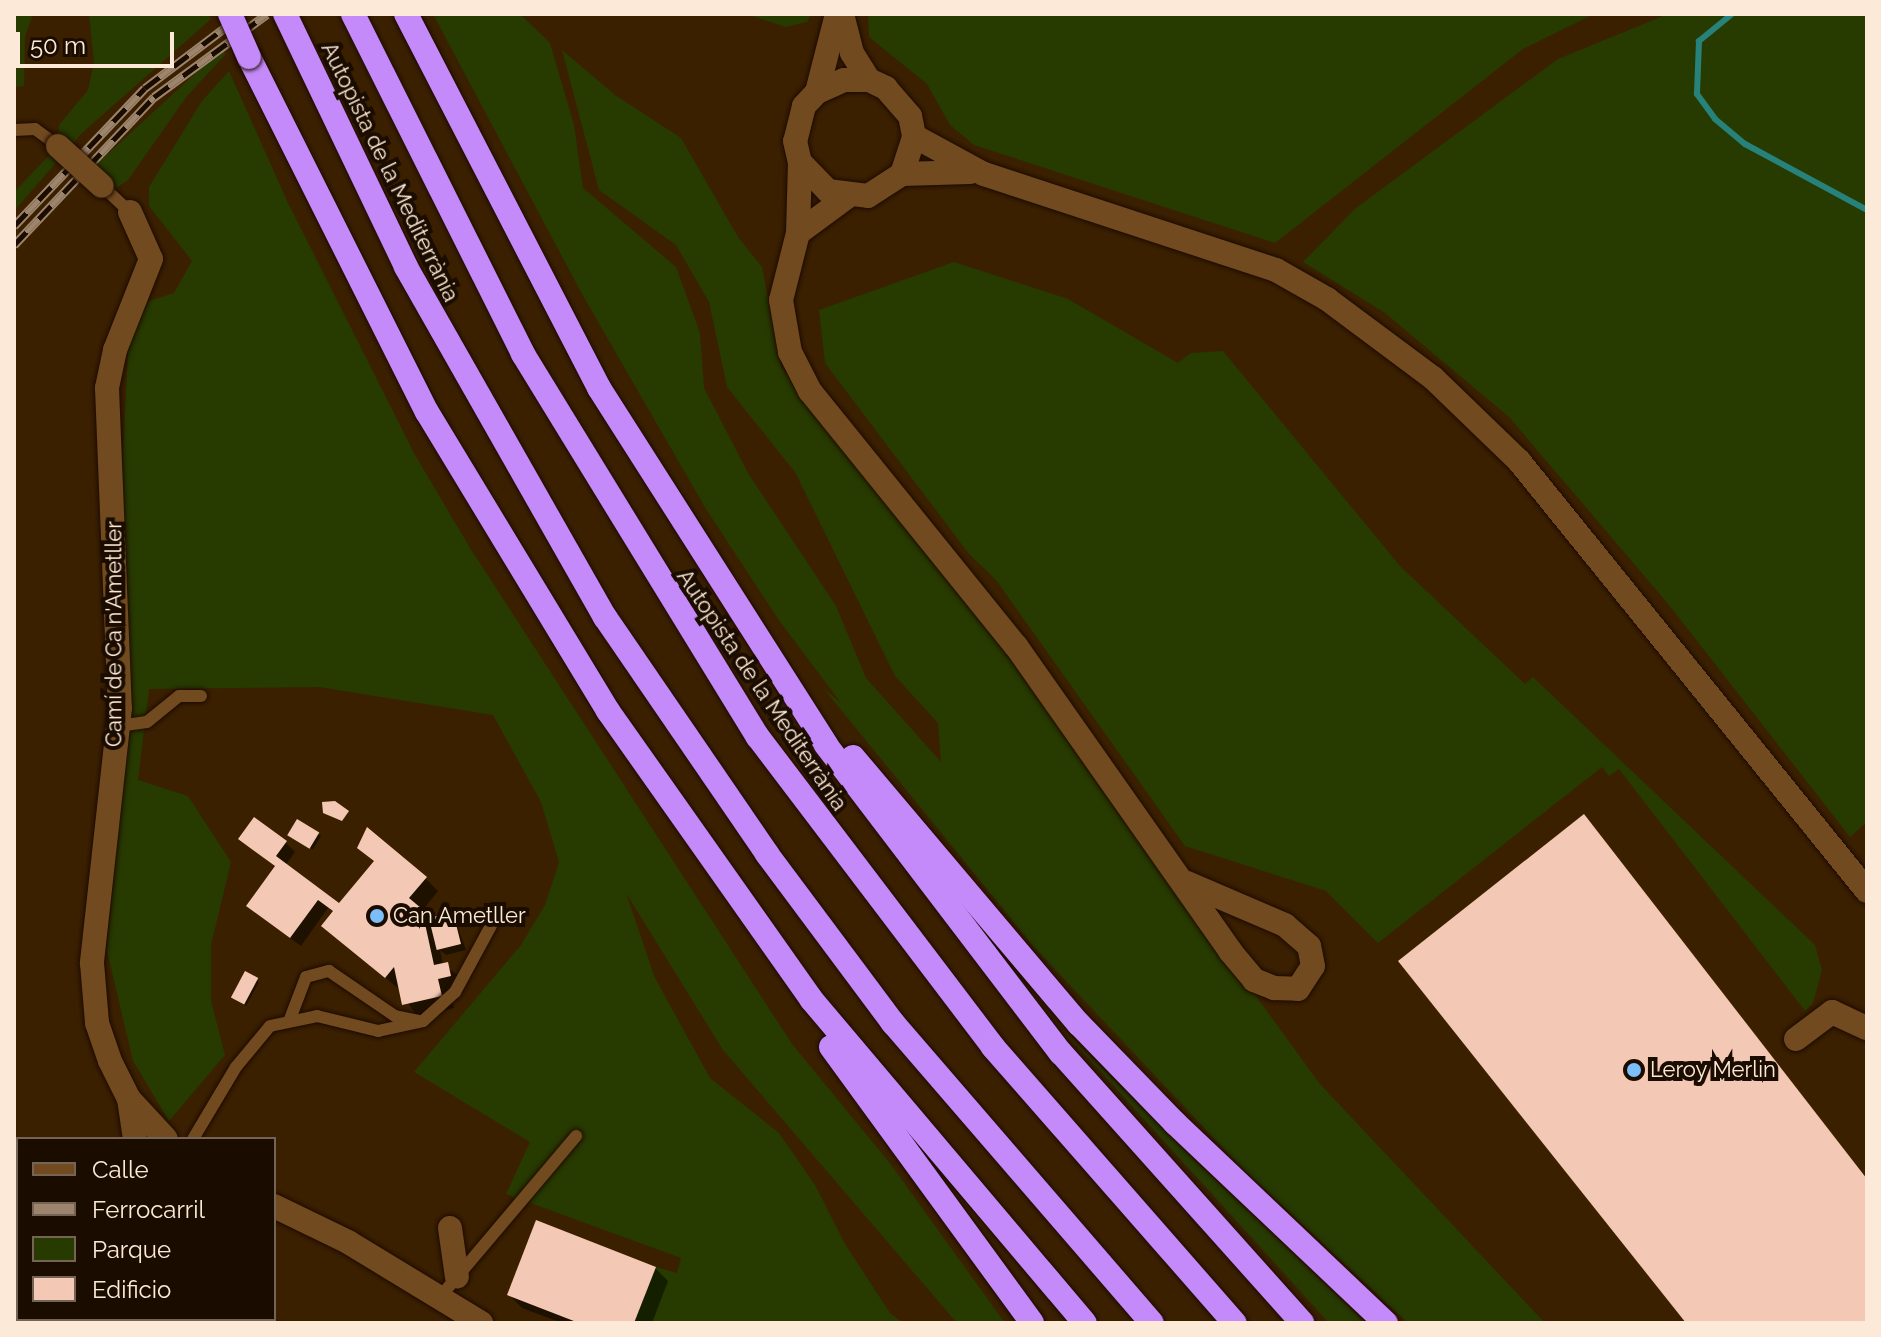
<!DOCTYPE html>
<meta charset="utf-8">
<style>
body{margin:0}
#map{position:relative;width:1881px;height:1337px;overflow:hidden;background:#3b2000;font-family:Raleway,sans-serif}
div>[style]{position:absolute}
.green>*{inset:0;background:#273a00}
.shadow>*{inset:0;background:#0007;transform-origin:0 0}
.stream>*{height:6px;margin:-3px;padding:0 3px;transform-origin:3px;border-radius:3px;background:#27827b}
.building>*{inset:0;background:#f3c8b4;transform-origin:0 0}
.roads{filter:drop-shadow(0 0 2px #1d0b00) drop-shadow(0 0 2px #1d0b00)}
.lane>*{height:12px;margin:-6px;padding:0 6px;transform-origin:6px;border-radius:6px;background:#714a1f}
.street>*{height:24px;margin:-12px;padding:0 12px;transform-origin:12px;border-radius:12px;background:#714a1f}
.highway>*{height:24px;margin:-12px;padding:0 12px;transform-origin:12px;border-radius:12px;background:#c48afa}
.rail>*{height:9px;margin-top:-4.5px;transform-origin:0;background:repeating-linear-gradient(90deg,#1b0c00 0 18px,#9c856c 0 36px);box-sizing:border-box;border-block:2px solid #9c856c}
.bridges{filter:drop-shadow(0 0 2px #1d0b00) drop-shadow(0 0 2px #1d0b00)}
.street-bridge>*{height:24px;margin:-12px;padding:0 12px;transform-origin:12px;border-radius:12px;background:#714a1f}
.highway-bridge>*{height:24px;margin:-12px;padding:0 12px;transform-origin:12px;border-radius:12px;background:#c48afa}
.dots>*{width:22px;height:22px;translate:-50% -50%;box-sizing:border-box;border:4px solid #1b0c00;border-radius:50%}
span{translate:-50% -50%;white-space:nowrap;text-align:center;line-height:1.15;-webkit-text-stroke:8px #1b0c00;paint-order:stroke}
.street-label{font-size:22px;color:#fce9d7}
.poi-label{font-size:22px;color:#fce9d7}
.left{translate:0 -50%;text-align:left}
.frame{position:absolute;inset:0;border:16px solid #fce9d7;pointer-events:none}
.legend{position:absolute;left:16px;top:1137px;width:260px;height:184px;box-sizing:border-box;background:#1b0c00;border:2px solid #756456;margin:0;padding:10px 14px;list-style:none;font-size:24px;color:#fce9d7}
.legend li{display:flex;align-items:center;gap:16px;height:40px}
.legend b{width:40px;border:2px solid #756456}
.scale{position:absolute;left:16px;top:32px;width:158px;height:36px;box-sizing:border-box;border:4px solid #fce9d7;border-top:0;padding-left:10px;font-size:24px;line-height:28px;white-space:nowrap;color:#fce9d7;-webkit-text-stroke:6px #1b0c00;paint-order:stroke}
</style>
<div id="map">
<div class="green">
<div style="clip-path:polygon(14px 14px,33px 14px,25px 37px,24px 86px,16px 87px)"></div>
<div style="clip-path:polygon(89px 14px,208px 14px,211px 19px,82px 133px,14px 211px,14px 192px,58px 146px,59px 125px,88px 90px,94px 63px)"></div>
<div style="clip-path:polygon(433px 14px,520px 14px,550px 43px,574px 125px,583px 188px,676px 267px,700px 333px,704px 388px,748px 473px,836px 606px,866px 678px,941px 762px,938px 723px,895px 676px,795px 472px,727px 387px,709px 302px,676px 245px,599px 190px,562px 50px,615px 95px,681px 138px,738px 237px,762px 267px,781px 367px,987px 627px,1320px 1084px,1545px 1323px,1408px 1323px,1240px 1166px,1035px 948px,824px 689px,841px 703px,778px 619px,706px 509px,582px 294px)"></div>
<div style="clip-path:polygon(746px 14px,811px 14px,807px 22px,786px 27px)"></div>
<div style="clip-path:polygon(868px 14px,1594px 14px,1523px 49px,1275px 243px,974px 145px,950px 125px,927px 84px,869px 37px)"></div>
<div style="clip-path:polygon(1668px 14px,1867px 14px,1867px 822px,1850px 837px,1669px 605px,1509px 417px,1385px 313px,1303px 262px,1356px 208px,1558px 59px)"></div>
<div style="clip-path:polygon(224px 47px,225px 55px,187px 96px,128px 180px,115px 189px,102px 186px,87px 173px)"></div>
<div style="clip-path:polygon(229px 71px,288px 203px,414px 453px,470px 548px,792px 1044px,889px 1162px,1005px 1323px,957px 1323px,723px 1050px,626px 893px,655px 978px,710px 1078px,779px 1133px,815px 1185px,845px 1244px,890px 1313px,903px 1323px,634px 1323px,656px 1267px,677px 1273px,681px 1258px,506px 1194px,530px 1142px,414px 1072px,521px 945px,545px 905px,559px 862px,541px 802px,493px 715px,319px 687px,149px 689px,138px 780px,188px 796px,231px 862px,211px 945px,211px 1001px,225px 1055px,169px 1121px,133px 1061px,107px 951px,130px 702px,122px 477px,128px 350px,143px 303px,174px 293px,192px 261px,149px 206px,149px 187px,202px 101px)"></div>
<div style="clip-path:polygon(954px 262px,1068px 299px,1178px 363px,1191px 353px,1223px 351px,1400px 566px,1525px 684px,1533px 677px,1815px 945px,1822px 970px,1813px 1003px,1805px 1011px,1619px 769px,1609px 776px,1602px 767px,1378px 943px,1326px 891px,1185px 846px,996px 580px,969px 554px,825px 363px,819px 310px)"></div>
<div style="clip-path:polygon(1063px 1030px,1204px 1169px,1366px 1323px,1329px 1323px)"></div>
</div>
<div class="shadow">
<div style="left:298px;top:822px;width:27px;height:16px;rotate:31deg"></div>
<div style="clip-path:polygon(241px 839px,285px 842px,295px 852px,285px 866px,340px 906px,425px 878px,438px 891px,422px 911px,432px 920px,453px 914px,466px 950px,446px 955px,440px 950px,443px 965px,461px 977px,450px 992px,454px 1008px,417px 1017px,399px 989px,337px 938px,334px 912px,328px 908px,301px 946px,258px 915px,276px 867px)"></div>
<div style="clip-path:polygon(246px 974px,259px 982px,246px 1006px,235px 1000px)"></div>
<div style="clip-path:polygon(655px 1268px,668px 1281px,652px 1323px,562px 1323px,522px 1308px,509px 1295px)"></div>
</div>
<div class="stream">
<div style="left:1732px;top:14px;width:43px;rotate:140.7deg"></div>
<div style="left:1699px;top:41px;width:53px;rotate:92.2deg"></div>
<div style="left:1697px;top:94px;width:31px;rotate:54deg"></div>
<div style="left:1715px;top:119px;width:39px;rotate:40deg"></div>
<div style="left:1745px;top:144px;width:139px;rotate:28.4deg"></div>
</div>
<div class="building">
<div style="clip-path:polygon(335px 801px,349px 811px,342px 821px,323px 813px,322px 802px)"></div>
<div style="clip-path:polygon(1584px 814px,1867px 1179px,1867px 1323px,1686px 1323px,1398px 961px)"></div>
<div style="clip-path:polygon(254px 817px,287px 841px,276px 856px,339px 903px,374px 861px,357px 848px,367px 827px,427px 877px,409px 898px,428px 914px,424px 919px,434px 965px,448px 962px,451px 976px,438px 979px,442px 996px,402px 1005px,394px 967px,385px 978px,321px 926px,333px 911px,318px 900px,290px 938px,246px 906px,275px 866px,238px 839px)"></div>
<div style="left:297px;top:819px;width:26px;height:19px;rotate:31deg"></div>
<div style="left:453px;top:912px;width:33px;height:25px;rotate:76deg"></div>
<div style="left:245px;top:971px;width:15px;height:30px;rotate:28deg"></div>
<div style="clip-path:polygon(536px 1220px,656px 1267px,634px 1323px,579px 1323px,507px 1295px)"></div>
</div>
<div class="roads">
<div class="lane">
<div style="left:14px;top:130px;width:21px;rotate:-3deg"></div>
<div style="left:35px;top:129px;width:29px;rotate:36deg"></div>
<div style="left:102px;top:186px;width:38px;rotate:43deg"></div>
<div style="left:118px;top:726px;width:29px;rotate:-8deg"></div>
<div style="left:147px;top:722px;width:41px;rotate:-39.1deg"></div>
<div style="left:179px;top:696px;width:22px"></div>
<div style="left:290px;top:1019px;width:45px;rotate:-69.1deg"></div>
<div style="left:306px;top:977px;width:24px;rotate:-15deg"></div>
<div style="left:329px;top:971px;width:80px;rotate:34.3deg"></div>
<div style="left:395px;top:1016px;width:24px;rotate:12deg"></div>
<div style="left:193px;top:1139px;width:84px;rotate:-59.2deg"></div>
<div style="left:236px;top:1067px;width:53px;rotate:-50.3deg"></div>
<div style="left:270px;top:1026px;width:48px;rotate:-12deg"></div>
<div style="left:317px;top:1016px;width:63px;rotate:13.8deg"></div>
<div style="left:378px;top:1031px;width:46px;rotate:-12.5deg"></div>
<div style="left:423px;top:1021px;width:43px;rotate:-42.2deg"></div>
<div style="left:455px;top:992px;width:80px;rotate:-61.5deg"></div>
<div style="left:440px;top:1297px;width:211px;rotate:-49.8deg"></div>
</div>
<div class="street">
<div style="left:842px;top:14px;width:40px;rotate:75.6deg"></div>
<div style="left:852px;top:53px;width:32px;rotate:58deg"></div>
<div style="left:817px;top:92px;width:81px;rotate:-75.6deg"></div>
<div style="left:914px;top:136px;width:80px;rotate:28.5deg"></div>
<div style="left:984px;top:174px;width:307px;rotate:18.2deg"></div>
<div style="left:1276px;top:270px;width:59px;rotate:29.6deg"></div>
<div style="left:1327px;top:299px;width:132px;rotate:36.7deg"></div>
<div style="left:1433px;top:378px;width:120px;rotate:44deg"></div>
<div style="left:1519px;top:461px;width:553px;rotate:51.02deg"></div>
<div style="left:800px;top:162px;width:71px;rotate:91.6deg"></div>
<div style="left:798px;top:233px;width:69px;rotate:104.2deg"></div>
<div style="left:781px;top:300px;width:53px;rotate:80.2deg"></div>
<div style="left:790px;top:352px;width:44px;rotate:62.9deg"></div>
<div style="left:810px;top:391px;width:328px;rotate:51.1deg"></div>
<div style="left:1016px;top:646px;width:373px;rotate:54.9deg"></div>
<div style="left:1230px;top:951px;width:38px;rotate:50deg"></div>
<div style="left:1254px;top:980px;width:22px;rotate:22deg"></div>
<div style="left:1274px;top:988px;width:24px;rotate:2deg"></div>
<div style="left:1298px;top:989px;width:27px;rotate:-57deg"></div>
<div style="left:1313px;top:966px;width:20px;rotate:-101deg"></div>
<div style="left:1309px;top:946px;width:32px;rotate:-139deg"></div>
<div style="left:1285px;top:925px;width:107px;rotate:-156.8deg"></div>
<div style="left:902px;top:174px;width:40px;rotate:-72deg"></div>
<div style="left:914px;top:136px;width:20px;rotate:-101deg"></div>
<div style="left:910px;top:116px;width:37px;rotate:-131deg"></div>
<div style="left:886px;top:88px;width:19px;rotate:-155deg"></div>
<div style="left:869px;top:80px;width:25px;rotate:180deg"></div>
<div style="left:844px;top:80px;width:30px;rotate:156deg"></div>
<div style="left:817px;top:92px;width:19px;rotate:133deg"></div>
<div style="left:804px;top:106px;width:36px;rotate:104deg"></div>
<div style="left:795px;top:141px;width:22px;rotate:77deg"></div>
<div style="left:800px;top:162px;width:40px;rotate:46deg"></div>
<div style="left:828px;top:191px;width:40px;rotate:7.1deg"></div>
<div style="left:868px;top:196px;width:40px;rotate:-32.9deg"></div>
<div style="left:902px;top:174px;width:68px;rotate:-1.7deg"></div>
<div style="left:130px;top:212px;width:51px;rotate:65.9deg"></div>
<div style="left:151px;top:259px;width:98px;rotate:111.6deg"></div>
<div style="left:115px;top:350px;width:39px;rotate:102deg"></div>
<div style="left:107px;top:388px;width:320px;rotate:87.7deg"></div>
<div style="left:120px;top:708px;width:257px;rotate:96.3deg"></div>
<div style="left:92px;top:963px;width:60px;rotate:85.2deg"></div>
<div style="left:97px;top:1023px;width:40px;rotate:71.1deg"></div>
<div style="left:110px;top:1061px;width:42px;rotate:63.4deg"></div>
<div style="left:129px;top:1099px;width:54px;rotate:47.2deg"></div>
<div style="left:798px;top:233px;width:61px;rotate:-36.3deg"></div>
<div style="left:1796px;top:1039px;width:45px;rotate:-36.9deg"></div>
<div style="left:1832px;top:1012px;width:38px;rotate:25deg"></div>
<div style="left:129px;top:1099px;width:40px;rotate:81.5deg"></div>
<div style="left:274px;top:1206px;width:82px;rotate:25.9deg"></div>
<div style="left:348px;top:1242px;width:156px;rotate:31.3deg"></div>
<div style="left:450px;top:1228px;width:49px;rotate:81.9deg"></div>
<div style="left:39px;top:1323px;width:5px;rotate:-53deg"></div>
</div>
<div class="highway">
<div style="left:285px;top:14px;width:280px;rotate:64.4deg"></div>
<div style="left:406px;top:267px;width:403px;rotate:60.4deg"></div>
<div style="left:605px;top:617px;width:287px;rotate:55.6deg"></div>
<div style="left:767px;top:854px;width:211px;rotate:53.3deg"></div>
<div style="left:893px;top:1023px;width:396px;rotate:49.2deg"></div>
<div style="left:353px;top:14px;width:380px;rotate:63.4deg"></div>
<div style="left:523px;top:354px;width:449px;rotate:58.5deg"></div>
<div style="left:758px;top:737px;width:389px;rotate:52.8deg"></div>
<div style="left:993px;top:1047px;width:367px;rotate:48.8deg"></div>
<div style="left:406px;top:14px;width:421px;rotate:62.7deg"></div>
<div style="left:599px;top:388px;width:423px;rotate:57.5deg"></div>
<div style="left:826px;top:745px;width:387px;rotate:52.7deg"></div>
<div style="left:1061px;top:1053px;width:362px;rotate:48.2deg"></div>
<div style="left:249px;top:57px;width:397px;rotate:63.4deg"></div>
<div style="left:427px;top:412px;width:350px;rotate:58.8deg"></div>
<div style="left:608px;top:711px;width:352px;rotate:54.8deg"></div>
<div style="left:811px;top:999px;width:424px;rotate:49.8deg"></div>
<div style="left:853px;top:757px;width:350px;rotate:49.8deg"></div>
<div style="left:1079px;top:1024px;width:138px;rotate:45.9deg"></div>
<div style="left:1175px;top:1123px;width:291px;rotate:43.5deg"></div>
<div style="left:831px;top:1047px;width:341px;rotate:53.9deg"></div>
</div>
</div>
<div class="rail">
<div style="left:14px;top:226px;width:190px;rotate:-46.5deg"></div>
<div style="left:145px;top:88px;width:123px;rotate:-37.1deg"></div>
<div style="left:14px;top:245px;width:204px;rotate:-46.6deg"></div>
<div style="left:154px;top:97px;width:140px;rotate:-36.3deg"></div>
</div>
<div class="bridges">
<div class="street-bridge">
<div style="left:58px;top:146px;width:59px;rotate:42.3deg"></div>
</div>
<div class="highway-bridge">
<div style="left:230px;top:14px;width:47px;rotate:66.2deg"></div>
</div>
</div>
<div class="dots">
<div style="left:377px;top:916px;background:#7cbef9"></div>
<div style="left:1634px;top:1070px;background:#7cbef9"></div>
</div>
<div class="street-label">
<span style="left:390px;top:172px;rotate:64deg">Autopista de la Mediterrània</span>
<span style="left:114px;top:634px;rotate:-90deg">Camí de Ca n'Ametller</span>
<span style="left:762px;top:690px;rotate:56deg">Autopista de la Mediterrània</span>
</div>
<div class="poi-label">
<span class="left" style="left:393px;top:916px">Can Ametller</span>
<span class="left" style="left:1650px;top:1070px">Leroy Merlin</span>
</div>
<div class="frame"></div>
<ul class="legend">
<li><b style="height:10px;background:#714a1f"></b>Calle</li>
<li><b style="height:10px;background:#9c856c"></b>Ferrocarril</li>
<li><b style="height:22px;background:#273a00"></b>Parque</li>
<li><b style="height:22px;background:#f3c8b4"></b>Edificio</li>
</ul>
<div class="scale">50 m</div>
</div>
